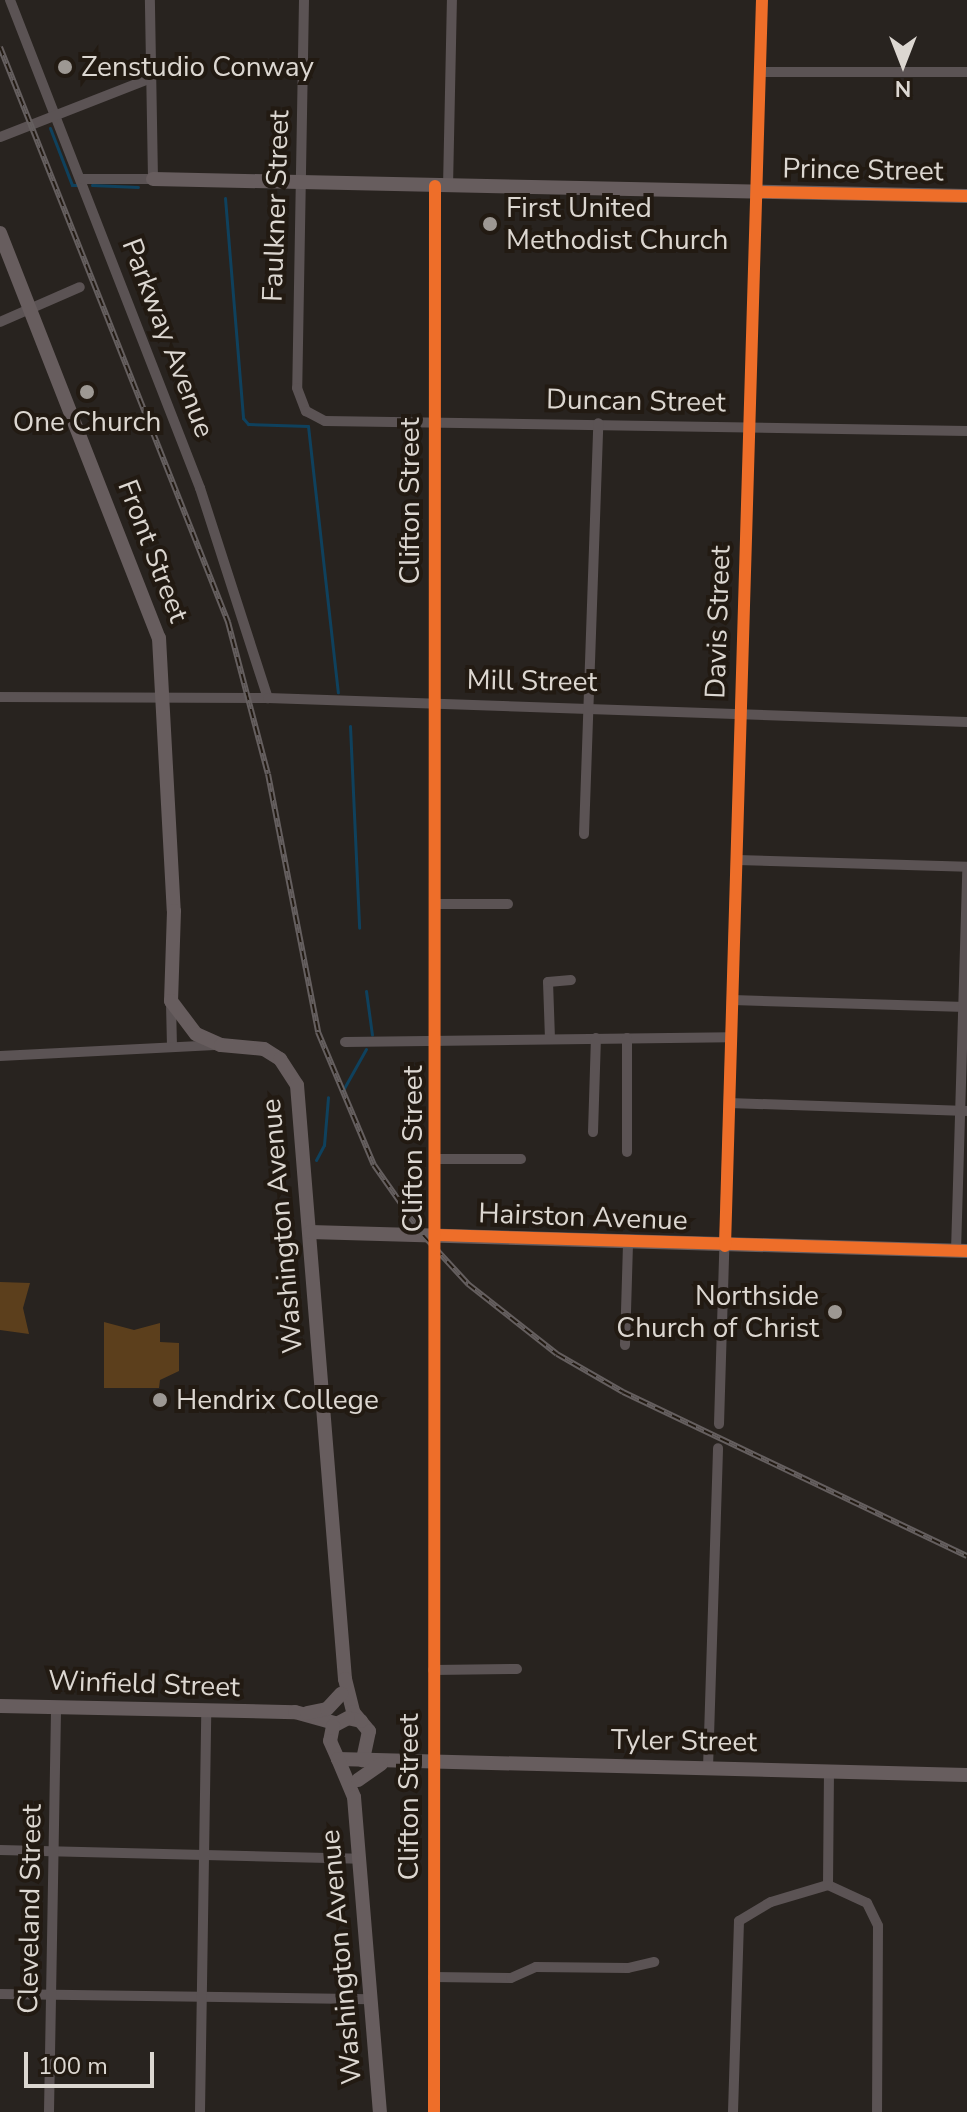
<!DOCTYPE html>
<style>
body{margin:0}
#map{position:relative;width:967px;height:2112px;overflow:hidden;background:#28231f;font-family:"Nunito Sans",sans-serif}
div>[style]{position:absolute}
.green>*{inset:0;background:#5c3f1c}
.stream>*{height:3px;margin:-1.5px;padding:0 1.5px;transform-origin:1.5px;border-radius:1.5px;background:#0f415d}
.street>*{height:10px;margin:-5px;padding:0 5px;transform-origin:5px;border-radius:5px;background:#5b5354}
.secondary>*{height:14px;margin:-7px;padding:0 7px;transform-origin:7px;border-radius:7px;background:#675d5e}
.rail>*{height:6px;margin-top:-3px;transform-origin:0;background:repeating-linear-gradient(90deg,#221a12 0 9px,#655f5f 0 18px);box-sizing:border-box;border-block:2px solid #655f5f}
.cycleway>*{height:12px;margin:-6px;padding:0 6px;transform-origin:6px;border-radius:6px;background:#ee6e29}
.dots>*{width:22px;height:22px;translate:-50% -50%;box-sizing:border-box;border:4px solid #221a12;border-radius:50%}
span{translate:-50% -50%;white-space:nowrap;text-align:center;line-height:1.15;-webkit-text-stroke:8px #221a12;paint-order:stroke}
.poi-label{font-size:28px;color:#dcd7d1}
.left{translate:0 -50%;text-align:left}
.right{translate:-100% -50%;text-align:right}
.street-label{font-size:28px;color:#dcd7d1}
.north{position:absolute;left:863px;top:24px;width:80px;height:80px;-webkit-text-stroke:6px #221a12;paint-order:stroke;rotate:180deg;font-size:22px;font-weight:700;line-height:32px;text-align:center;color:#dcd7d1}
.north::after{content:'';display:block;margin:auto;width:28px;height:36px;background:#dcd7d1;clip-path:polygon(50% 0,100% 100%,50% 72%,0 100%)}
.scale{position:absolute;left:24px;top:2052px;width:130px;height:36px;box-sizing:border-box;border:4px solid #dcd7d1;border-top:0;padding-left:10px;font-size:24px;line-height:28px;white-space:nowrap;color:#dcd7d1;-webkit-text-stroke:6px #221a12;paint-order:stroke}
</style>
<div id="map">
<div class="green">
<div style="clip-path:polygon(0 1282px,30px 1283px,23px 1308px,29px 1334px,0 1330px)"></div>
<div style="clip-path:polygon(104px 1322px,134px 1330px,160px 1323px,160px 1342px,179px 1343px,179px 1371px,160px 1380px,159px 1388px,104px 1388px)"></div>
</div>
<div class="stream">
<div style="left:50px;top:128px;width:61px;rotate:68.9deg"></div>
<div style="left:72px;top:185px;width:5px"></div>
<div style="left:92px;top:185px;width:46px;rotate:2.5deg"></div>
<div style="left:225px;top:198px;width:221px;rotate:85.3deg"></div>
<div style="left:243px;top:418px;width:8px;rotate:50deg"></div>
<div style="left:248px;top:424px;width:60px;rotate:1.9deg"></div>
<div style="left:308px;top:426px;width:268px;rotate:83.6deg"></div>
<div style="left:350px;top:726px;width:202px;rotate:87.4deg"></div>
<div style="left:366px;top:991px;width:44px;rotate:82.2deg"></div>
<div style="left:343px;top:1090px;width:47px;rotate:-60.7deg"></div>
<div style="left:316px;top:1160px;width:17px;rotate:-62deg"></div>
<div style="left:324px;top:1145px;width:48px;rotate:-85.2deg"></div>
</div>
<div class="street">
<div style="left:10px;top:0;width:524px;rotate:68.73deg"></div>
<div style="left:200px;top:488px;width:221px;rotate:72.1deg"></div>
<div style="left:304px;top:0;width:388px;rotate:91deg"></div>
<div style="left:297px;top:388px;width:25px;rotate:69deg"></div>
<div style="left:306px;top:411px;width:21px;rotate:28deg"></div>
<div style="left:325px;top:421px;width:642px;rotate:0.89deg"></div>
<div style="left:759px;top:72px;width:208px"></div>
<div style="left:0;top:137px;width:162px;rotate:-21.3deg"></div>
<div style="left:82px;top:179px;width:71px"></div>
<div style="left:153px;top:179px;width:179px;rotate:-91deg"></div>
<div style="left:448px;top:187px;width:187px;rotate:-88.8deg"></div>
<div style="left:0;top:322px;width:87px;rotate:-23.6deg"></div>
<div style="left:0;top:697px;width:268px;rotate:0.2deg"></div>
<div style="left:268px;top:698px;width:699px;rotate:1.97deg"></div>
<div style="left:584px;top:834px;width:411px;rotate:-88deg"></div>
<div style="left:737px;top:860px;width:230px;rotate:1.7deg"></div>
<div style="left:436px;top:904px;width:72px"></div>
<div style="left:732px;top:1000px;width:234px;rotate:1.7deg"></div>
<div style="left:171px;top:1003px;width:44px;rotate:88.7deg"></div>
<div style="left:550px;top:1039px;width:57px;rotate:-92deg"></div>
<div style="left:548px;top:982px;width:23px;rotate:-5deg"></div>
<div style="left:345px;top:1042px;width:385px;rotate:-0.7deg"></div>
<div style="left:0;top:1056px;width:215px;rotate:-2.9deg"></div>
<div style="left:729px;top:1103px;width:238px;rotate:1.9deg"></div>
<div style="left:593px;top:1132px;width:94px;rotate:-88.2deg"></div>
<div style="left:627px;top:1152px;width:114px;rotate:-90deg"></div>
<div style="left:436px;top:1159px;width:85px"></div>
<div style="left:956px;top:1251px;width:380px;rotate:-88.3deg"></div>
<div style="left:625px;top:1345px;width:103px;rotate:-88.3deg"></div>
<div style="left:719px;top:1424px;width:1425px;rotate:-88.27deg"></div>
<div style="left:433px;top:1670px;width:84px;rotate:-0.7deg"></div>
<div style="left:708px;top:1768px;width:320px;rotate:-88.2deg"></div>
<div style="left:0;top:1850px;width:360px;rotate:1.4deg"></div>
<div style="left:828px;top:1885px;width:43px;rotate:24.8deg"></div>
<div style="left:867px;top:1903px;width:25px;rotate:64deg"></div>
<div style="left:878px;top:1926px;width:186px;rotate:90.3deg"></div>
<div style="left:828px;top:1885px;width:115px;rotate:-89.5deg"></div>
<div style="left:433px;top:1977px;width:78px;rotate:0.7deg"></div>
<div style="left:511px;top:1978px;width:27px;rotate:-24deg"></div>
<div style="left:536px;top:1967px;width:92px;rotate:0.6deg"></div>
<div style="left:628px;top:1968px;width:27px;rotate:-13deg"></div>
<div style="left:0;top:1994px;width:370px;rotate:0.8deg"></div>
<div style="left:49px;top:2112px;width:405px;rotate:-89deg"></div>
<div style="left:200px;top:2112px;width:401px;rotate:-89.1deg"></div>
<div style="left:434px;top:2112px;width:1926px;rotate:-89.97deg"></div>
<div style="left:733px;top:2112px;width:191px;rotate:-88.2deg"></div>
<div style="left:739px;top:1921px;width:37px;rotate:-31deg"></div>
<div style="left:771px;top:1902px;width:59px;rotate:-16.6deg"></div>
</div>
<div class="secondary">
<div style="left:153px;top:179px;width:814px;rotate:1.2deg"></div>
<div style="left:0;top:233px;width:435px;rotate:68.6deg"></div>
<div style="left:159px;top:638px;width:273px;rotate:86.9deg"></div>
<div style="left:174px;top:911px;width:90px;rotate:91.9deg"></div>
<div style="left:171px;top:1001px;width:41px;rotate:52.9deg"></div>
<div style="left:196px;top:1034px;width:27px;rotate:24deg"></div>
<div style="left:221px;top:1045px;width:43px;rotate:5.3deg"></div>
<div style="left:264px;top:1049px;width:19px;rotate:32deg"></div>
<div style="left:280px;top:1059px;width:31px;rotate:57deg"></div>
<div style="left:297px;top:1085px;width:596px;rotate:85.38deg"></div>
<div style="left:345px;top:1679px;width:34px;rotate:76deg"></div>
<div style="left:353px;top:1712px;width:25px;rotate:50deg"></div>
<div style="left:369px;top:1731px;width:30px;rotate:102deg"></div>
<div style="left:310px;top:1232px;width:657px;rotate:1.66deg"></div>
<div style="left:0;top:1706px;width:295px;rotate:1.2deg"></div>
<div style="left:295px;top:1712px;width:41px;rotate:15.4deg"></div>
<div style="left:307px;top:1713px;width:20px;rotate:-11deg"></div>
<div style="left:327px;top:1709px;width:21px;rotate:-47deg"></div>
<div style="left:361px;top:1721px;width:13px;rotate:-167deg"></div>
<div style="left:348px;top:1718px;width:17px;rotate:152deg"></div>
<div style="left:333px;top:1726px;width:15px;rotate:101deg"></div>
<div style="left:330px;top:1741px;width:20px;rotate:66deg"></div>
<div style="left:338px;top:1759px;width:629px;rotate:1.46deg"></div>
<div style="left:338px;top:1759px;width:41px;rotate:67.2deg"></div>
<div style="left:354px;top:1797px;width:316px;rotate:85.3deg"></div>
<div style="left:358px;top:1780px;width:28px;rotate:-35deg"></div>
</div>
<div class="rail">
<div style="left:0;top:47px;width:619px;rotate:68.37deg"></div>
<div style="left:228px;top:622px;width:157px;rotate:75.3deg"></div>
<div style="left:268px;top:774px;width:263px;rotate:79deg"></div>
<div style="left:318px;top:1032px;width:144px;rotate:67.2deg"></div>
<div style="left:374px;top:1165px;width:85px;rotate:55deg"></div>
<div style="left:423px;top:1235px;width:67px;rotate:47.4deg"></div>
<div style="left:468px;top:1284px;width:113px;rotate:38.2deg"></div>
<div style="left:557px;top:1354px;width:76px;rotate:29.9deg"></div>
<div style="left:623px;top:1392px;width:381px;rotate:25.5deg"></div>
</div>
<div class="cycleway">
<div style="left:757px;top:192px;width:210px;rotate:1.1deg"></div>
<div style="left:437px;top:1235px;width:530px;rotate:1.73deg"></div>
<div style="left:725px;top:1246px;width:1247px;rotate:-88.3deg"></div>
<div style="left:434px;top:2112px;width:1926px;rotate:-89.97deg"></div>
</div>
<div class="dots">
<div style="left:65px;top:67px;background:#9d9893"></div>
<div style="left:490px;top:224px;background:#9d9893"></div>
<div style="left:87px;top:392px;background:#9d9893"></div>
<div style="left:835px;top:1312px;background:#9d9893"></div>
<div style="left:160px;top:1400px;background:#9d9893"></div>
</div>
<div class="poi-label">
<span class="left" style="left:81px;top:67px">Zenstudio Conway</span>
<span class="left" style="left:506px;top:224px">First United<br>Methodist Church</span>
<span style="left:87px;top:422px">One Church</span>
<span class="right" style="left:819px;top:1312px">Northside<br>Church of Christ</span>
<span class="left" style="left:176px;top:1400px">Hendrix College</span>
</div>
<div class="street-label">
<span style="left:863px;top:170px;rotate:1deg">Prince Street</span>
<span style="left:276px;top:206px;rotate:-88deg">Faulkner Street</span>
<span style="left:168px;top:338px;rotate:69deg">Parkway Avenue</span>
<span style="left:636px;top:401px;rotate:1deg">Duncan Street</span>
<span style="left:410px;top:501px;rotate:-90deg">Clifton Street</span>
<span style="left:153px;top:551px;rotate:69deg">Front Street</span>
<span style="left:718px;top:622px;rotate:-88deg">Davis Street</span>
<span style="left:532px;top:681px;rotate:1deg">Mill Street</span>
<span style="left:413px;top:1149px;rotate:-90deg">Clifton Street</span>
<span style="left:583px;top:1217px;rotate:2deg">Hairston Avenue</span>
<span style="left:282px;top:1226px;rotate:-95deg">Washington Avenue</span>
<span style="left:144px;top:1684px;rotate:2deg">Winfield Street</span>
<span style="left:684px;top:1741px;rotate:1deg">Tyler Street</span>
<span style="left:409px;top:1797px;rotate:-90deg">Clifton Street</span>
<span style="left:30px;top:1909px;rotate:-89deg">Cleveland Street</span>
<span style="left:341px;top:1957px;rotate:-95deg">Washington Avenue</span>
</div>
<div class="north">N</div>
<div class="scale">100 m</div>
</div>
